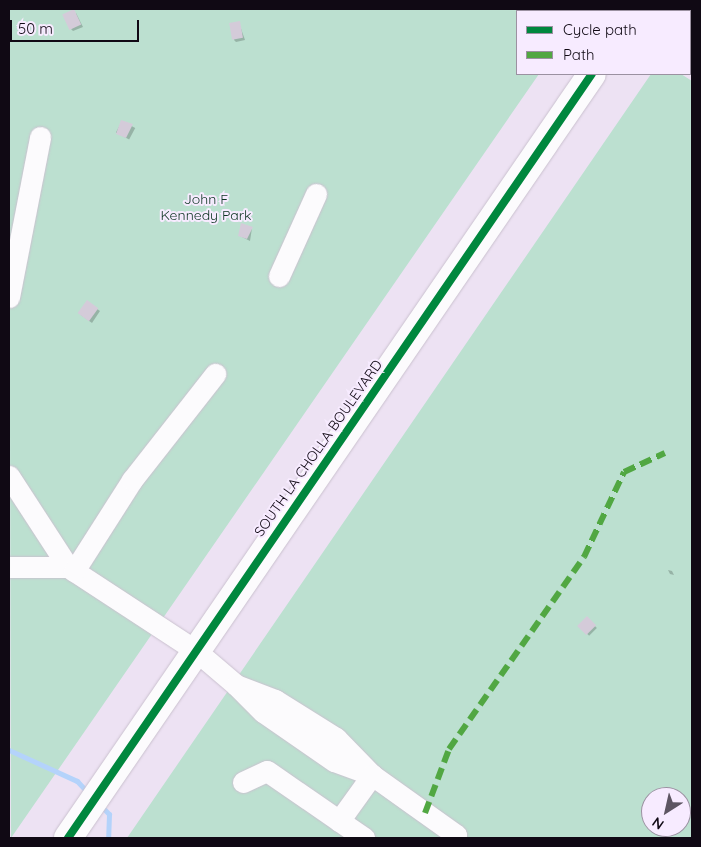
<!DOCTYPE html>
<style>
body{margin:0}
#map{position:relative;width:701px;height:847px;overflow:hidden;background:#ede2f3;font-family:Quicksand,sans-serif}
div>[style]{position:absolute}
.green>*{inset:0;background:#bce0d0}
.shadow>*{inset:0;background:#0003;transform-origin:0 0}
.stream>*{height:5px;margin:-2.5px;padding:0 2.5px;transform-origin:2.5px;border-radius:2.5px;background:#b4d3fb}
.building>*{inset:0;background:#d4cbd9;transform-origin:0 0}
.roads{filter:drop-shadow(0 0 1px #cac1cf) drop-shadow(0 0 1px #cac1cf)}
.minor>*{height:21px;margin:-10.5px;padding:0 10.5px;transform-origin:10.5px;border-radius:10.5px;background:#fcfbfd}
.major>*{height:28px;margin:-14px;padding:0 14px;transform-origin:14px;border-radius:14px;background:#fcfbfd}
.quiet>*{height:6px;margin-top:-3px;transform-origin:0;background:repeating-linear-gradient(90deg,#51a742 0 12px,transparent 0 18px)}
.cycleway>*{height:8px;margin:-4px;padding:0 4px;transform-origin:4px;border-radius:4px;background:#00873e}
span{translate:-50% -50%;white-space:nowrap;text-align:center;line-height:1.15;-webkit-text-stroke:4px #f7ebff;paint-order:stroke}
.park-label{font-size:14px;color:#0c3421}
.street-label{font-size:14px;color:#100914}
.frame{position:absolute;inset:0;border:10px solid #100914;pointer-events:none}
.legend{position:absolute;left:516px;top:10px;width:175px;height:65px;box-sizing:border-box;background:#f7ebff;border:1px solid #9b91a1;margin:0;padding:6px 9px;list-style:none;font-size:15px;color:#100914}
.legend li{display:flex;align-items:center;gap:10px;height:25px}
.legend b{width:25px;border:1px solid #9b91a1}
.north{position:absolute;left:641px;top:787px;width:50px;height:50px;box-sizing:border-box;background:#f7ebff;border:1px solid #9b91a1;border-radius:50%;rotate:215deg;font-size:14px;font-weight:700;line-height:20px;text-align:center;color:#100914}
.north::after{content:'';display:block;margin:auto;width:18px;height:22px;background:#5d5562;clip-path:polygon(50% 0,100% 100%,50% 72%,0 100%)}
.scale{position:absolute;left:10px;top:20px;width:129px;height:22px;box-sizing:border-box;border:2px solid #100914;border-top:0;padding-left:6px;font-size:15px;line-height:18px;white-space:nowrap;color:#100914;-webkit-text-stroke:4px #f7ebff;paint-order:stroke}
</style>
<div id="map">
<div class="green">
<div style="clip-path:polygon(9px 9px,584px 9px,517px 11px,517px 74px,539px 74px,11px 838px)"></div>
<div style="clip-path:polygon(evenodd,651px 74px,681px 74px,692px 81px,692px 838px,127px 838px,651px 74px,651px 797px,681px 797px,681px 827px,651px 827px,651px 797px)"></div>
</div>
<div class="shadow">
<div style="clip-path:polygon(76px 13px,83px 27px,73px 31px,71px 29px)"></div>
<div style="clip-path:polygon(239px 23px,245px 40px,236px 42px,234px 40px)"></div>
<div style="left:122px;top:121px;width:15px;height:13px;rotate:28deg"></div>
<div style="clip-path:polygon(252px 228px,250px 241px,240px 236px)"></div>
<div style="clip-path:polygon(87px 302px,100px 311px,92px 323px,81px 315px)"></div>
<div style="clip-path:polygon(668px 570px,672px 571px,674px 575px,670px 574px)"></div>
<div style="left:587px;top:618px;width:14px;height:11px;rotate:45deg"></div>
</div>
<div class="stream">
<div style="left:9px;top:750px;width:75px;rotate:24.5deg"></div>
<div style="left:77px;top:781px;width:18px;rotate:47deg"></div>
<div style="left:100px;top:805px;width:13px;rotate:45deg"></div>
<div style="left:109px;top:814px;width:24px;rotate:92deg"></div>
</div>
<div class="building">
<div style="left:74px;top:9px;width:17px;height:13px;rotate:65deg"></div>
<div style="left:240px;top:21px;width:17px;height:11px;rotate:80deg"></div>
<div style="clip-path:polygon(121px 120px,133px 124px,126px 138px,116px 134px)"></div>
<div style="clip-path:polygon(241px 223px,253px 227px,247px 239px,238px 236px)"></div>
<div style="left:87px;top:300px;width:14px;height:16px;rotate:36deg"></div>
<div style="left:587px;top:616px;width:13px;height:14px;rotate:45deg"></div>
</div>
<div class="roads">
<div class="minor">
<div style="left:279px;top:276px;width:90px;rotate:-65.7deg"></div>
<div style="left:9px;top:297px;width:163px;rotate:-79deg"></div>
<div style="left:9px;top:476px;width:108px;rotate:57deg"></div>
<div style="left:68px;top:567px;width:152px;rotate:33.2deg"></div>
<div style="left:195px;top:650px;width:54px;rotate:40.5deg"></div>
<div style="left:9px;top:567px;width:59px"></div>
<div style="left:74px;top:571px;width:108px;rotate:-57.5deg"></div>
<div style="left:132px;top:480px;width:135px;rotate:-51.9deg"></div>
<div style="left:372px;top:775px;width:40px;rotate:-159.8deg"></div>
<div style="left:334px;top:761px;width:86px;rotate:-145.4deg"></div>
<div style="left:263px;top:712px;width:38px;rotate:-135deg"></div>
<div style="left:236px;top:685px;width:42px;rotate:21deg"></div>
<div style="left:275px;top:700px;width:72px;rotate:31.9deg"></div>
<div style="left:336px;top:738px;width:52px;rotate:45.8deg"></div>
<div style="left:372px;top:775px;width:103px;rotate:35.5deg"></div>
<div style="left:456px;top:835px;width:4px;rotate:124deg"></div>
<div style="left:243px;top:782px;width:26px;rotate:-25deg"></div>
<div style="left:267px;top:771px;width:118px;rotate:34.6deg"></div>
<div style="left:339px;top:821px;width:57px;rotate:-54.3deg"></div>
</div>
<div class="major">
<div style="left:669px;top:9px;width:4px;rotate:27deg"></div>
<div style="left:635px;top:11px;width:3px;rotate:-45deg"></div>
<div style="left:690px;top:23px;width:2px;rotate:27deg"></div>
<div style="left:68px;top:838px;width:926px;rotate:-55.56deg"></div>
</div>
</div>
<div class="quiet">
<div style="left:425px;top:813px;width:68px;rotate:-69.4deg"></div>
<div style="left:449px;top:749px;width:235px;rotate:-54.9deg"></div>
<div style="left:584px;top:557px;width:94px;rotate:-64.8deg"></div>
<div style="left:624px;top:472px;width:45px;rotate:-24.9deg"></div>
</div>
<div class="cycleway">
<div style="left:68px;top:838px;width:926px;rotate:-55.56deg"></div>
</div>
<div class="park-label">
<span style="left:206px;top:207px">John F<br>Kennedy Park</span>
</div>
<div class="street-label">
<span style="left:318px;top:448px;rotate:-55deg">SOUTH LA CHOLLA BOULEVARD</span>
</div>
<div class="frame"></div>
<ul class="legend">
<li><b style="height:6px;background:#00873e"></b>Cycle path</li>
<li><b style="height:6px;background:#51a742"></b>Path</li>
</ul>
<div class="north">N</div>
<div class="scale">50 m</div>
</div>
